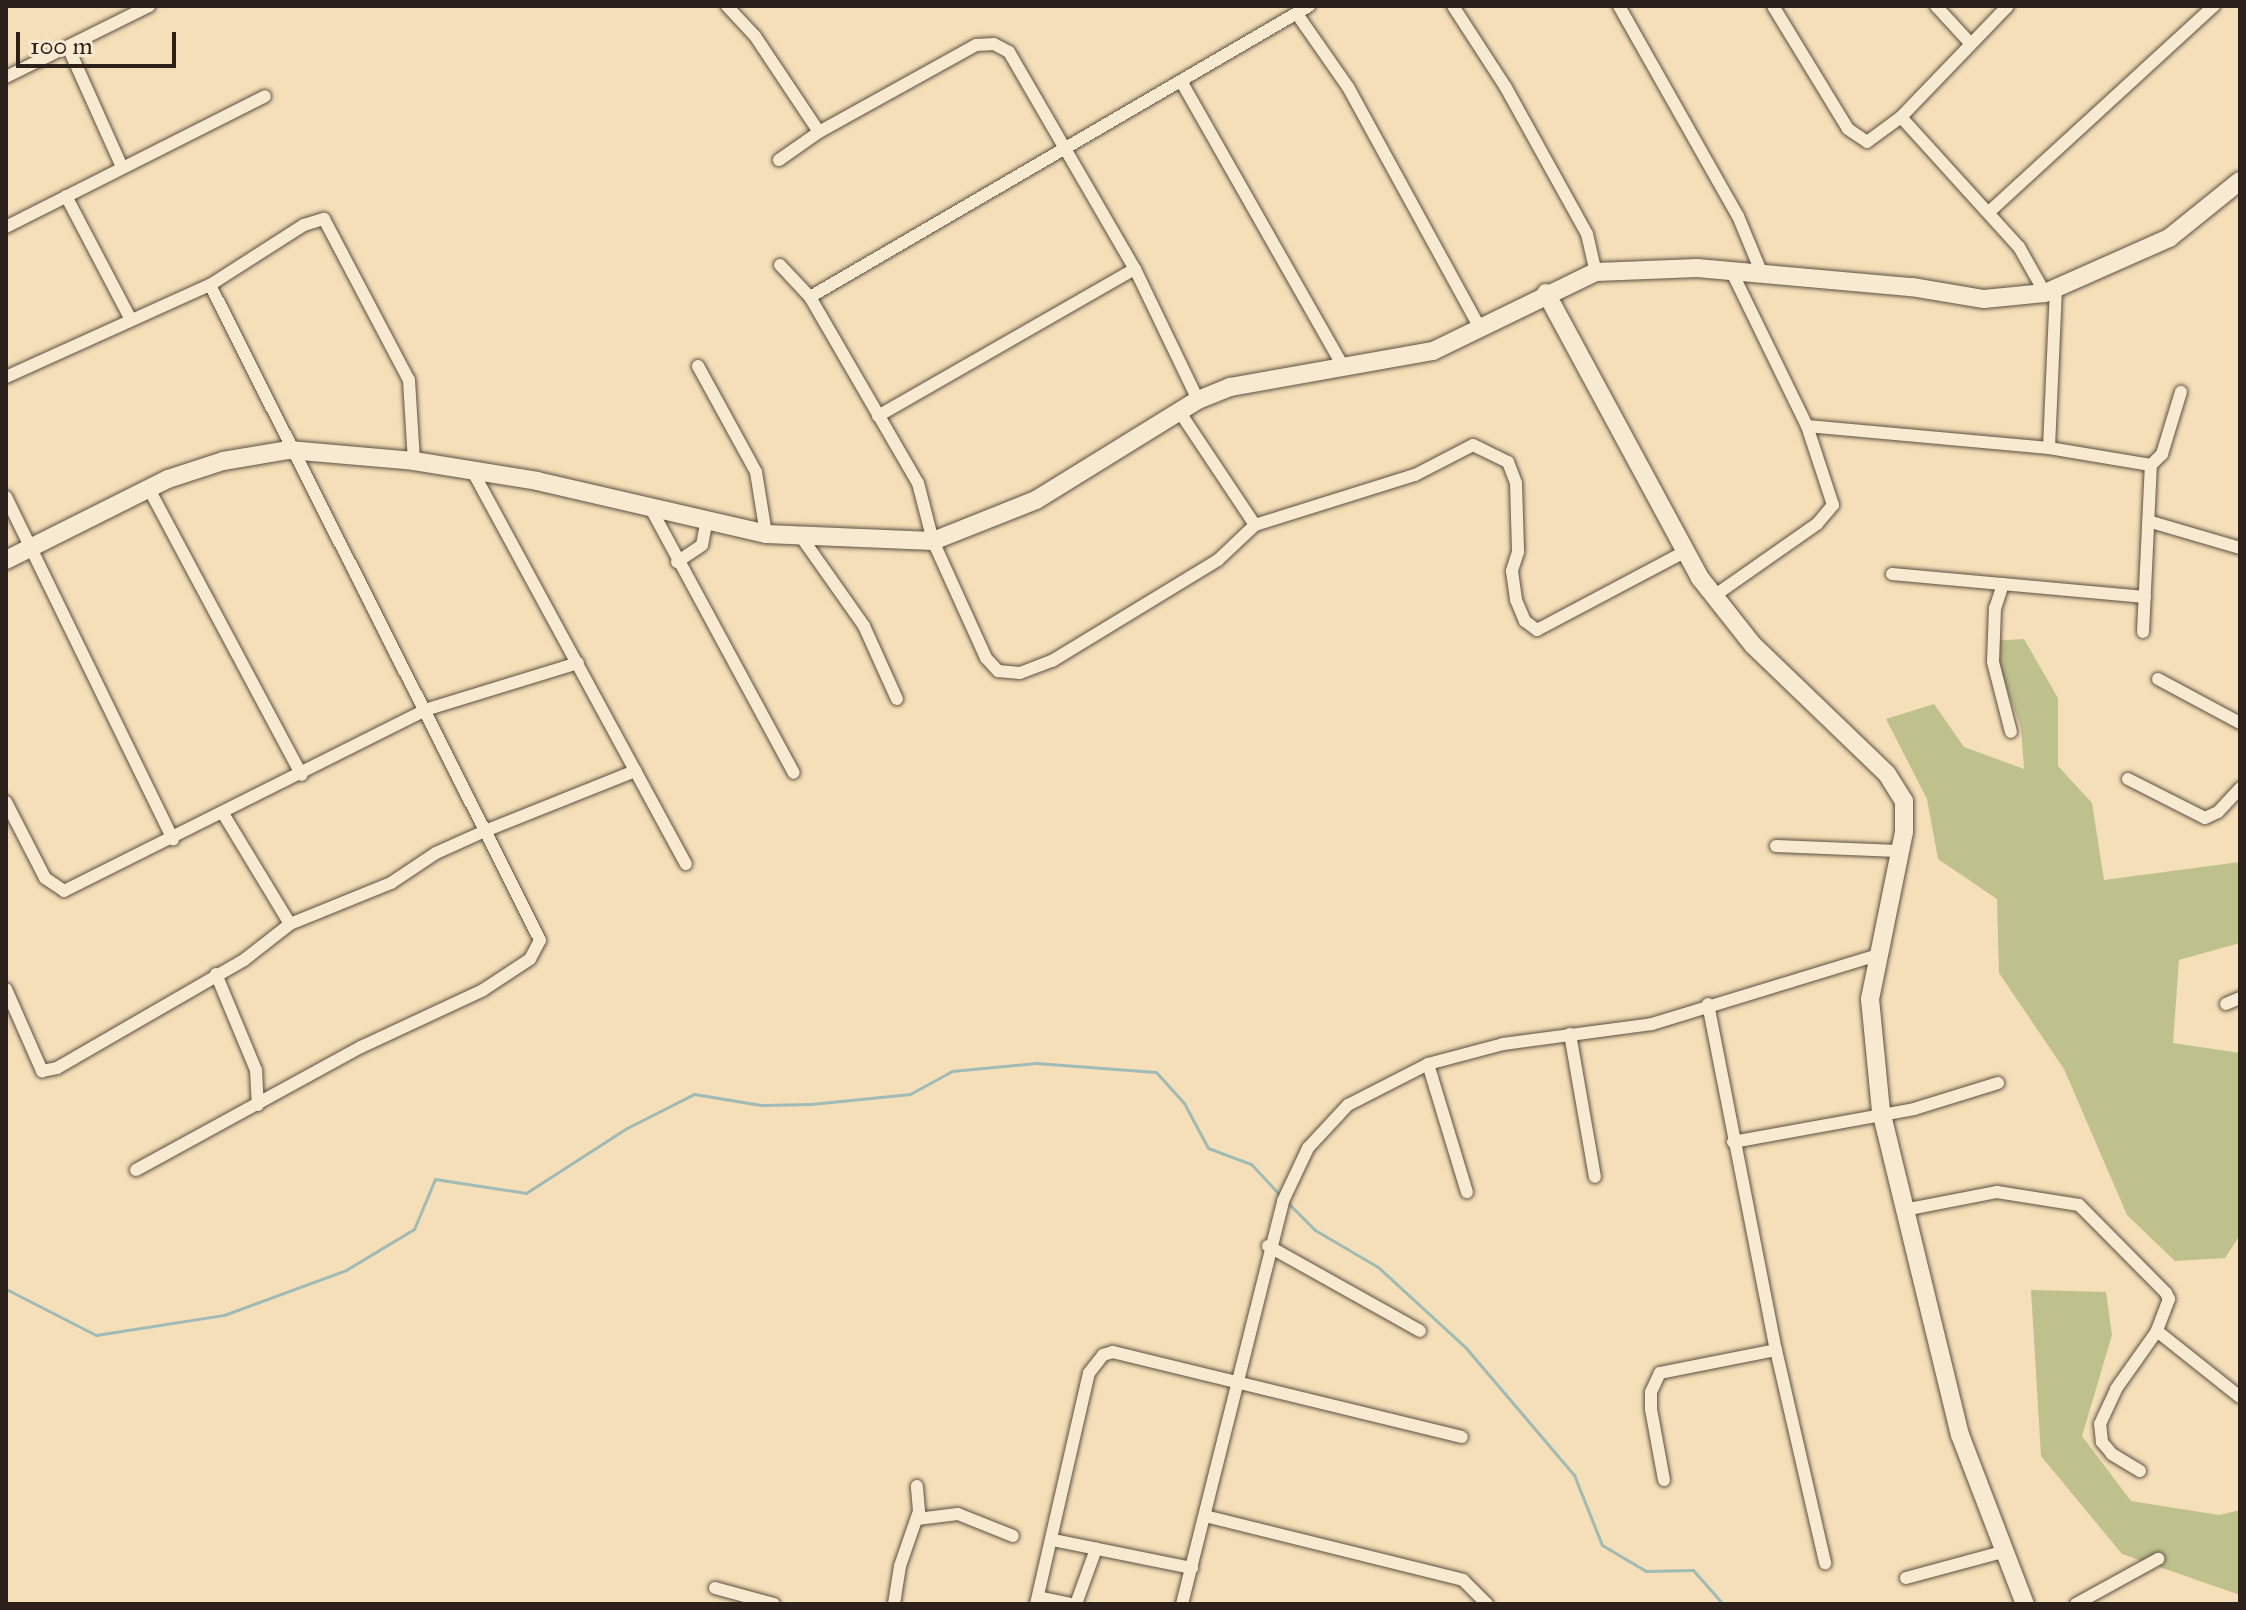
<!DOCTYPE html>
<style>
body{margin:0}
#map{position:relative;width:2246px;height:1610px;overflow:hidden;background:#f4dfb8;font-family:"IM FELL Great Primer",serif}
div>[style]{position:absolute}
.green>*{inset:0;background:#bfc18c}
.stream>*{height:3px;margin:-1.5px;padding:0 1.5px;transform-origin:1.5px;border-radius:1.5px;background:#9ebbb6}
.roads{filter:drop-shadow(0 0 2px #5d5042) drop-shadow(0 0 2px #5d5042)}
.street>*{height:12px;margin:-6px;padding:0 6px;transform-origin:6px;border-radius:6px;background:#f8ead1}
.secondary>*{height:18px;margin:-9px;padding:0 9px;transform-origin:9px;border-radius:9px;background:#f8ead1}
span{translate:-50% -50%;white-space:nowrap;text-align:center;line-height:1.15;-webkit-text-stroke:8px #f8ead1;paint-order:stroke}
.frame{position:absolute;inset:0;border:8px solid #2b201a;pointer-events:none}
.scale{position:absolute;left:16px;top:32px;width:160px;height:36px;box-sizing:border-box;border:4px solid #2b201a;border-top:0;padding-left:10px;font-size:24px;line-height:28px;white-space:nowrap;color:#2b201a;-webkit-text-stroke:6px #f8ead1;paint-order:stroke}
</style>
<div id="map">
<div class="green">
<div style="clip-path:polygon(2024px 639px,2058px 698px,2058px 766px,2092px 803px,2104px 880px,2240px 862px,2240px 943px,2179px 960px,2173px 1043px,2240px 1053px,2240px 1235px,2225px 1258px,2175px 1261px,2127px 1215px,2064px 1069px,1999px 973px,1997px 899px,1938px 859px,1927px 799px,1886px 719px,1934px 704px,1964px 747px,2024px 769px,2021px 728px,1990px 641px)"></div>
<div style="clip-path:polygon(2031px 1290px,2106px 1292px,2112px 1335px,2082px 1436px,2131px 1501px,2219px 1515px,2240px 1510px,2240px 1595px,2122px 1554px,2041px 1456px)"></div>
</div>
<div class="stream">
<div style="left:1288px;top:1203px;width:38px;rotate:45deg"></div>
<div style="left:1315px;top:1230px;width:73px;rotate:30.4deg"></div>
<div style="left:1378px;top:1267px;width:120px;rotate:42.6deg"></div>
<div style="left:1466px;top:1348px;width:167px;rotate:49.6deg"></div>
<div style="left:1574px;top:1475px;width:75px;rotate:68.2deg"></div>
<div style="left:1602px;top:1545px;width:51px;rotate:30.6deg"></div>
<div style="left:1646px;top:1571px;width:47px;rotate:-1.2deg"></div>
<div style="left:1693px;top:1570px;width:45px;rotate:48.6deg"></div>
<div style="left:6px;top:1289px;width:101px;rotate:27.1deg"></div>
<div style="left:96px;top:1335px;width:130px;rotate:-8.9deg"></div>
<div style="left:224px;top:1315px;width:130px;rotate:-20.2deg"></div>
<div style="left:346px;top:1270px;width:79px;rotate:-31.1deg"></div>
<div style="left:414px;top:1229px;width:54px;rotate:-67.2deg"></div>
<div style="left:435px;top:1179px;width:92px;rotate:8.7deg"></div>
<div style="left:526px;top:1193px;width:120px;rotate:-32.8deg"></div>
<div style="left:627px;top:1128px;width:75px;rotate:-26.9deg"></div>
<div style="left:694px;top:1094px;width:68px;rotate:9.3deg"></div>
<div style="left:761px;top:1105px;width:50px;rotate:-1.1deg"></div>
<div style="left:811px;top:1104px;width:100px;rotate:-5.8deg"></div>
<div style="left:910px;top:1094px;width:48px;rotate:-28.7deg"></div>
<div style="left:952px;top:1071px;width:84px;rotate:-5.4deg"></div>
<div style="left:1036px;top:1063px;width:120px;rotate:4.3deg"></div>
<div style="left:1156px;top:1072px;width:42px;rotate:47.9deg"></div>
<div style="left:1184px;top:1103px;width:51px;rotate:61.9deg"></div>
<div style="left:1208px;top:1148px;width:46px;rotate:20.4deg"></div>
<div style="left:1251px;top:1164px;width:42px;rotate:46.9deg"></div>
</div>
<div class="roads">
<div class="street">
<div style="left:727px;top:6px;width:41px;rotate:47deg"></div>
<div style="left:755px;top:36px;width:115px;rotate:56.3deg"></div>
<div style="left:1453px;top:6px;width:95px;rotate:57deg"></div>
<div style="left:1505px;top:86px;width:169px;rotate:61deg"></div>
<div style="left:1587px;top:234px;width:39px;rotate:77deg"></div>
<div style="left:1619px;top:6px;width:241px;rotate:60.5deg"></div>
<div style="left:1738px;top:216px;width:63px;rotate:67.5deg"></div>
<div style="left:1773px;top:6px;width:144px;rotate:58.6deg"></div>
<div style="left:1848px;top:129px;width:23px;rotate:34deg"></div>
<div style="left:1867px;top:142px;width:42px;rotate:-36.3deg"></div>
<div style="left:1901px;top:117px;width:154px;rotate:-46.1deg"></div>
<div style="left:1936px;top:6px;width:50px;rotate:47.4deg"></div>
<div style="left:1297px;top:14px;width:89px;rotate:55.1deg"></div>
<div style="left:1348px;top:87px;width:277px;rotate:61.3deg"></div>
<div style="left:68px;top:47px;width:132px;rotate:65.8deg"></div>
<div style="left:6px;top:77px;width:160px;rotate:-26.4deg"></div>
<div style="left:1181px;top:81px;width:330px;rotate:60.4deg"></div>
<div style="left:1901px;top:117px;width:176px;rotate:47.8deg"></div>
<div style="left:2019px;top:247px;width:53px;rotate:60.5deg"></div>
<div style="left:779px;top:160px;width:49px;rotate:-35deg"></div>
<div style="left:819px;top:132px;width:179px;rotate:-29deg"></div>
<div style="left:976px;top:45px;width:18px;rotate:-3deg"></div>
<div style="left:994px;top:44px;width:17px;rotate:28deg"></div>
<div style="left:1009px;top:52px;width:251px;rotate:59.9deg"></div>
<div style="left:66px;top:196px;width:140px;rotate:62.3deg"></div>
<div style="left:1989px;top:212px;width:305px;rotate:-42.5deg"></div>
<div style="left:6px;top:227px;width:290px;rotate:-26.8deg"></div>
<div style="left:780px;top:265px;width:44px;rotate:46.8deg"></div>
<div style="left:810px;top:297px;width:215px;rotate:59.9deg"></div>
<div style="left:918px;top:483px;width:60px;rotate:75.5deg"></div>
<div style="left:933px;top:541px;width:128px;rotate:65.6deg"></div>
<div style="left:986px;top:658px;width:18px;rotate:47deg"></div>
<div style="left:998px;top:671px;width:22px;rotate:5deg"></div>
<div style="left:1020px;top:673px;width:34px;rotate:-21deg"></div>
<div style="left:1052px;top:661px;width:194px;rotate:-31.3deg"></div>
<div style="left:1218px;top:560px;width:51px;rotate:-43.4deg"></div>
<div style="left:1255px;top:525px;width:168px;rotate:-17.4deg"></div>
<div style="left:1415px;top:475px;width:65px;rotate:-27.3deg"></div>
<div style="left:1473px;top:445px;width:39px;rotate:26deg"></div>
<div style="left:1508px;top:462px;width:22px;rotate:69deg"></div>
<div style="left:1516px;top:483px;width:69px;rotate:88.3deg"></div>
<div style="left:1518px;top:552px;width:20px;rotate:108deg"></div>
<div style="left:1512px;top:571px;width:29px;rotate:82deg"></div>
<div style="left:1516px;top:600px;width:23px;rotate:67deg"></div>
<div style="left:1525px;top:621px;width:15px;rotate:37deg"></div>
<div style="left:1537px;top:630px;width:169px;rotate:-27.9deg"></div>
<div style="left:810px;top:297px;width:578px;rotate:-30.25deg"></div>
<div style="left:698px;top:366px;width:121px;rotate:61.3deg"></div>
<div style="left:756px;top:472px;width:63px;rotate:80.8deg"></div>
<div style="left:6px;top:377px;width:224px;rotate:-24.3deg"></div>
<div style="left:210px;top:285px;width:112px;rotate:-32.6deg"></div>
<div style="left:304px;top:225px;width:21px;rotate:-17deg"></div>
<div style="left:324px;top:219px;width:182px;rotate:62.2deg"></div>
<div style="left:409px;top:380px;width:81px;rotate:86.5deg"></div>
<div style="left:1179px;top:411px;width:137px;rotate:56.3deg"></div>
<div style="left:878px;top:416px;width:296px;rotate:-29.8deg"></div>
<div style="left:1135px;top:269px;width:145px;rotate:64.3deg"></div>
<div style="left:1807px;top:426px;width:243px;rotate:5.2deg"></div>
<div style="left:2049px;top:448px;width:103px;rotate:9.5deg"></div>
<div style="left:2049px;top:448px;width:158px;rotate:-87.5deg"></div>
<div style="left:2151px;top:465px;width:16px;rotate:-45deg"></div>
<div style="left:2162px;top:454px;width:65px;rotate:-73deg"></div>
<div style="left:473px;top:472px;width:446px;rotate:61.5deg"></div>
<div style="left:149px;top:489px;width:324px;rotate:61.9deg"></div>
<div style="left:6px;top:497px;width:381px;rotate:64deg"></div>
<div style="left:650px;top:507px;width:302px;rotate:61.6deg"></div>
<div style="left:2151px;top:522px;width:93px;rotate:16.3deg"></div>
<div style="left:802px;top:538px;width:108px;rotate:54.8deg"></div>
<div style="left:864px;top:626px;width:80px;rotate:65.7deg"></div>
<div style="left:677px;top:562px;width:30px;rotate:-34deg"></div>
<div style="left:702px;top:545px;width:25px;rotate:-79deg"></div>
<div style="left:1892px;top:574px;width:254px;rotate:5.2deg"></div>
<div style="left:2003px;top:584px;width:25px;rotate:108deg"></div>
<div style="left:1995px;top:608px;width:54px;rotate:92.1deg"></div>
<div style="left:1993px;top:662px;width:72px;rotate:75.6deg"></div>
<div style="left:1714px;top:596px;width:126px;rotate:-35deg"></div>
<div style="left:1817px;top:524px;width:25px;rotate:-50deg"></div>
<div style="left:1833px;top:505px;width:83px;rotate:-108.2deg"></div>
<div style="left:1807px;top:426px;width:171px;rotate:-116deg"></div>
<div style="left:2143px;top:632px;width:167px;rotate:-87.3deg"></div>
<div style="left:2158px;top:679px;width:93px;rotate:28.2deg"></div>
<div style="left:2128px;top:779px;width:86px;rotate:26.9deg"></div>
<div style="left:2205px;top:818px;width:14px;rotate:-25deg"></div>
<div style="left:2218px;top:812px;width:33px;rotate:-47deg"></div>
<div style="left:6px;top:802px;width:85px;rotate:62.8deg"></div>
<div style="left:45px;top:878px;width:23px;rotate:34deg"></div>
<div style="left:64px;top:891px;width:404px;rotate:-26.6deg"></div>
<div style="left:425px;top:710px;width:160px;rotate:-17.1deg"></div>
<div style="left:224px;top:815px;width:127px;rotate:58.8deg"></div>
<div style="left:1776px;top:846px;width:122px;rotate:2.3deg"></div>
<div style="left:216px;top:974px;width:104px;rotate:67.4deg"></div>
<div style="left:256px;top:1070px;width:35px;rotate:87deg"></div>
<div style="left:6px;top:989px;width:90px;rotate:66.3deg"></div>
<div style="left:42px;top:1071px;width:15px;rotate:-11deg"></div>
<div style="left:57px;top:1068px;width:216px;rotate:-30deg"></div>
<div style="left:244px;top:960px;width:58px;rotate:-38deg"></div>
<div style="left:290px;top:924px;width:109px;rotate:-22.1deg"></div>
<div style="left:391px;top:883px;width:54px;rotate:-33.7deg"></div>
<div style="left:436px;top:853px;width:54px;rotate:-24.2deg"></div>
<div style="left:485px;top:831px;width:162px;rotate:-21.8deg"></div>
<div style="left:1708px;top:1004px;width:353px;rotate:78.9deg"></div>
<div style="left:1776px;top:1350px;width:219px;rotate:77deg"></div>
<div style="left:2226px;top:1004px;width:15px;rotate:-23deg"></div>
<div style="left:1570px;top:1034px;width:145px;rotate:80.1deg"></div>
<div style="left:1428px;top:1064px;width:134px;rotate:73.1deg"></div>
<div style="left:1733px;top:1142px;width:184px;rotate:-10.3deg"></div>
<div style="left:1914px;top:1109px;width:88px;rotate:-17.2deg"></div>
<div style="left:136px;top:1170px;width:256px;rotate:-28.7deg"></div>
<div style="left:361px;top:1047px;width:135px;rotate:-25deg"></div>
<div style="left:483px;top:990px;width:56px;rotate:-33.4deg"></div>
<div style="left:530px;top:959px;width:21px;rotate:-62deg"></div>
<div style="left:540px;top:940px;width:733px;rotate:-116.74deg"></div>
<div style="left:1904px;top:1210px;width:95px;rotate:-11deg"></div>
<div style="left:1997px;top:1192px;width:83px;rotate:9deg"></div>
<div style="left:2079px;top:1205px;width:124px;rotate:45.3deg"></div>
<div style="left:2166px;top:1293px;width:7px;rotate:63deg"></div>
<div style="left:2169px;top:1299px;width:34px;rotate:111deg"></div>
<div style="left:2157px;top:1331px;width:106px;rotate:38.5deg"></div>
<div style="left:1268px;top:1246px;width:174px;rotate:29.2deg"></div>
<div style="left:2140px;top:1471px;width:33px;rotate:-149deg"></div>
<div style="left:2112px;top:1454px;width:16px;rotate:-130deg"></div>
<div style="left:2102px;top:1442px;width:18px;rotate:-96deg"></div>
<div style="left:2100px;top:1424px;width:38px;rotate:-65deg"></div>
<div style="left:2116px;top:1389px;width:71px;rotate:-54.7deg"></div>
<div style="left:1664px;top:1480px;width:72px;rotate:-100.4deg"></div>
<div style="left:1651px;top:1409px;width:17px;rotate:-90deg"></div>
<div style="left:1651px;top:1392px;width:21px;rotate:-65deg"></div>
<div style="left:1660px;top:1373px;width:118px;rotate:-11.2deg"></div>
<div style="left:1205px;top:1516px;width:266px;rotate:13.9deg"></div>
<div style="left:1463px;top:1580px;width:34px;rotate:45deg"></div>
<div style="left:917px;top:1519px;width:41px;rotate:-7deg"></div>
<div style="left:958px;top:1514px;width:59px;rotate:21.8deg"></div>
<div style="left:1053px;top:1540px;width:142px;rotate:11.4deg"></div>
<div style="left:1906px;top:1578px;width:104px;rotate:-15.1deg"></div>
<div style="left:715px;top:1588px;width:61px;rotate:15.2deg"></div>
<div style="left:1038px;top:1597px;width:33px;rotate:12deg"></div>
<div style="left:894px;top:1604px;width:38px;rotate:-81deg"></div>
<div style="left:900px;top:1566px;width:58px;rotate:-70.9deg"></div>
<div style="left:919px;top:1511px;width:25px;rotate:-95deg"></div>
<div style="left:1036px;top:1604px;width:237px;rotate:-77.1deg"></div>
<div style="left:1089px;top:1373px;width:23px;rotate:-52deg"></div>
<div style="left:1103px;top:1355px;width:10px;rotate:-17deg"></div>
<div style="left:1113px;top:1352px;width:359px;rotate:13.7deg"></div>
<div style="left:1076px;top:1604px;width:59px;rotate:-70deg"></div>
<div style="left:1182px;top:1604px;width:415px;rotate:-75.9deg"></div>
<div style="left:1283px;top:1201px;width:59px;rotate:-64.7deg"></div>
<div style="left:1308px;top:1148px;width:59px;rotate:-47.1deg"></div>
<div style="left:1348px;top:1105px;width:90px;rotate:-27.1deg"></div>
<div style="left:1428px;top:1064px;width:78px;rotate:-14.9deg"></div>
<div style="left:1503px;top:1044px;width:150px;rotate:-7.6deg"></div>
<div style="left:1652px;top:1024px;width:233px;rotate:-17deg"></div>
<div style="left:2076px;top:1604px;width:94px;rotate:-28.8deg"></div>
</div>
<div class="secondary">
<div style="left:1546px;top:293px;width:324px;rotate:61.6deg"></div>
<div style="left:1700px;top:578px;width:85px;rotate:51.7deg"></div>
<div style="left:1753px;top:645px;width:186px;rotate:43.9deg"></div>
<div style="left:1887px;top:774px;width:32px;rotate:58deg"></div>
<div style="left:1904px;top:801px;width:31px;rotate:90deg"></div>
<div style="left:1904px;top:832px;width:170px;rotate:101.5deg"></div>
<div style="left:1870px;top:999px;width:113px;rotate:84.4deg"></div>
<div style="left:1881px;top:1111px;width:333px;rotate:76.3deg"></div>
<div style="left:1960px;top:1435px;width:181px;rotate:69deg"></div>
<div style="left:6px;top:560px;width:181px;rotate:-26.6deg"></div>
<div style="left:168px;top:479px;width:58px;rotate:-18.1deg"></div>
<div style="left:223px;top:461px;width:67px;rotate:-9.5deg"></div>
<div style="left:289px;top:450px;width:125px;rotate:5deg"></div>
<div style="left:414px;top:461px;width:125px;rotate:9.2deg"></div>
<div style="left:537px;top:481px;width:235px;rotate:13deg"></div>
<div style="left:766px;top:534px;width:167px;rotate:2.4deg"></div>
<div style="left:933px;top:541px;width:111px;rotate:-21.7deg"></div>
<div style="left:1036px;top:500px;width:190px;rotate:-31.7deg"></div>
<div style="left:1198px;top:400px;width:35px;rotate:-22deg"></div>
<div style="left:1230px;top:387px;width:206px;rotate:-10.1deg"></div>
<div style="left:1433px;top:351px;width:181px;rotate:-25.9deg"></div>
<div style="left:1596px;top:272px;width:101px;rotate:-2.3deg"></div>
<div style="left:1697px;top:268px;width:216px;rotate:5.1deg"></div>
<div style="left:1912px;top:287px;width:73px;rotate:9.5deg"></div>
<div style="left:1984px;top:299px;width:61px;rotate:-5.6deg"></div>
<div style="left:2045px;top:293px;width:136px;rotate:-23.9deg"></div>
<div style="left:2169px;top:238px;width:91px;rotate:-38.8deg"></div>
</div>
</div>
<div class="frame"></div>
<div class="scale">100 m</div>
</div>
